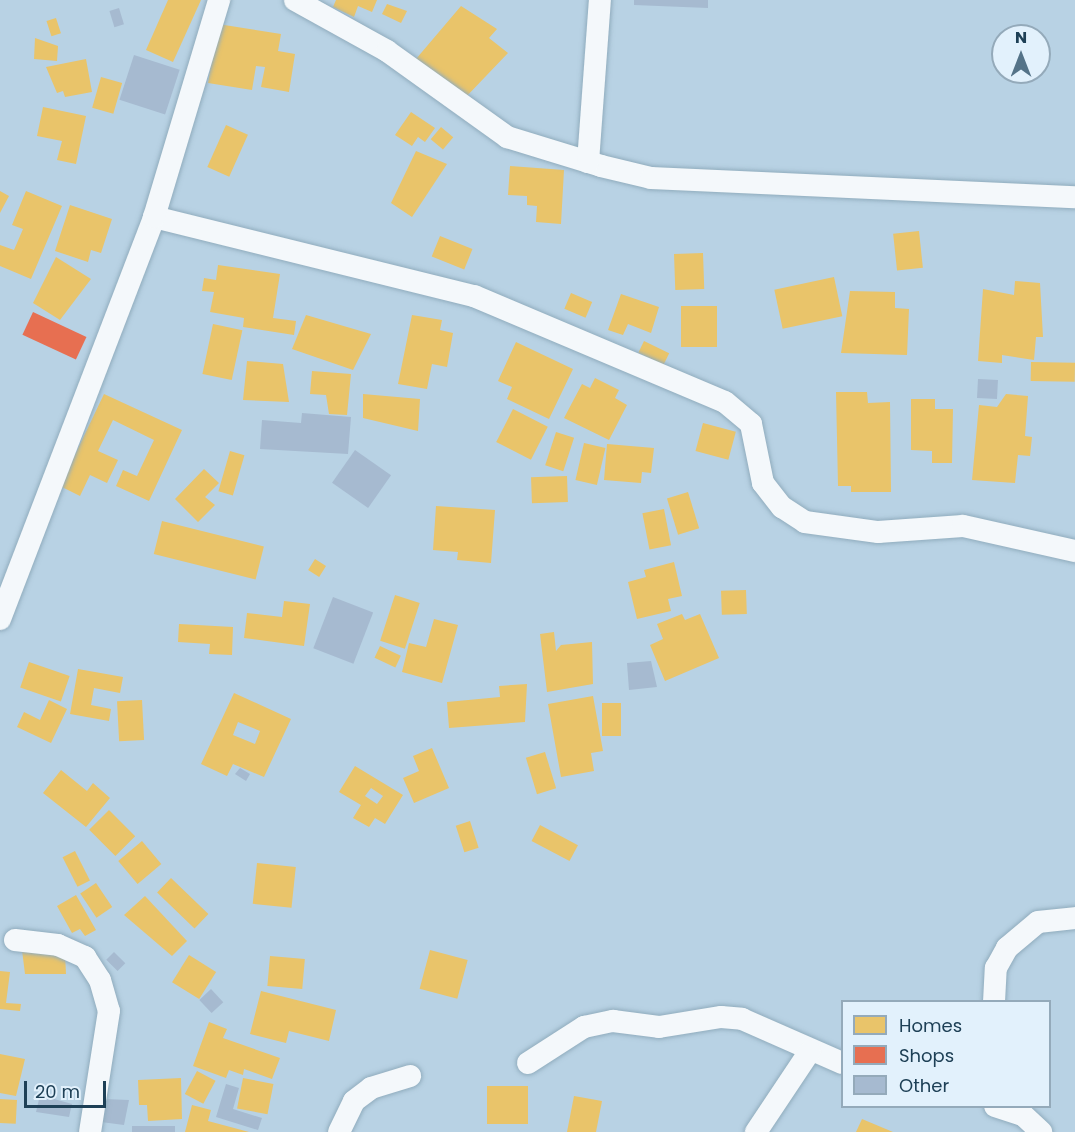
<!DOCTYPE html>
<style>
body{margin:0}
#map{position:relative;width:1075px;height:1132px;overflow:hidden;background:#b8d2e4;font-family:Poppins,sans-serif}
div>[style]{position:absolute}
.homes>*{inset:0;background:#e9c46a;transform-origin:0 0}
.shops>*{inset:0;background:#e76f51;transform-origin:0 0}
.building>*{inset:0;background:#a6bad0;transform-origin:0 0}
.roads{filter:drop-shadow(0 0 2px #90acbd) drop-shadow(0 0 2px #90acbd)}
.street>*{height:22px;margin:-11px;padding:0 11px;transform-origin:11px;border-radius:11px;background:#f4f8fb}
span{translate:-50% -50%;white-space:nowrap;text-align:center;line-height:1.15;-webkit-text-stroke:6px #e2f1fc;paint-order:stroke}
.legend{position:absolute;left:841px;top:1000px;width:210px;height:108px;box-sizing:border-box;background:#e2f1fc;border:2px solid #94aaba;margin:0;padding:8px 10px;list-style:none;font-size:18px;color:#1e4056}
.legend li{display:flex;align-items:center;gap:12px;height:30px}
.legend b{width:30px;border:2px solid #94aaba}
.north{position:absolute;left:991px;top:24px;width:60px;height:60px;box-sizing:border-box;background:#e2f1fc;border:2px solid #94aaba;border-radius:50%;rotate:0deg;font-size:16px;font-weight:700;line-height:24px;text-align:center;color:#1e4056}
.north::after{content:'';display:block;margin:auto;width:21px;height:27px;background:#547388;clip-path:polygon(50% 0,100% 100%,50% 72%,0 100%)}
.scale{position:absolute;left:24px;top:1081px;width:82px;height:27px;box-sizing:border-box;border:3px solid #1e4056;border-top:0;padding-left:8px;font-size:18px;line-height:21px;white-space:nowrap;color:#1e4056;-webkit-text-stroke:4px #e2f1fc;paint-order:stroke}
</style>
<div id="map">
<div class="homes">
<div style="clip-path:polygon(168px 0,201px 0,173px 62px,146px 50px)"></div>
<div style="clip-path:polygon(336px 0,377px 0,372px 12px,358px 6px,354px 17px,333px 7px)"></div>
<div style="clip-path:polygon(387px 4px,407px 11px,401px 23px,382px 14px)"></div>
<div style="clip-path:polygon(461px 6px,497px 29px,489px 38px,508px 53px,464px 99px,416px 59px)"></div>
<div style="left:56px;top:18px;width:16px;height:10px;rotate:72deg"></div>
<div style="clip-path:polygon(218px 24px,281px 34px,278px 51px,295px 54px,289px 92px,261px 87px,265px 67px,256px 66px,252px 90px,208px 83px)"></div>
<div style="clip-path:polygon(35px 38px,58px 46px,57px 61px,34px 59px)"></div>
<div style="clip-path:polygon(86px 59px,92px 92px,65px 97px,63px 91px,57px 93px,46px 67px)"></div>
<div style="left:101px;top:77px;width:22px;height:32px;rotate:16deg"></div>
<div style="clip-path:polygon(43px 107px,86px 116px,76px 164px,57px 160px,62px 141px,37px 136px)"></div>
<div style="clip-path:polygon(411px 112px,435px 128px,425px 142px,418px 137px,412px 146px,395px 135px)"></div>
<div style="left:226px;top:125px;width:24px;height:46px;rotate:24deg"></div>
<div style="left:441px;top:127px;width:16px;height:16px;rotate:40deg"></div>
<div style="clip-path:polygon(416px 151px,447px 164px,412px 217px,391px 203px)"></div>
<div style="clip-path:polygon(510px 166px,564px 170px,561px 224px,536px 222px,537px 206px,527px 205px,527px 196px,508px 195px)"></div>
<div style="clip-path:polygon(0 191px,9px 196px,0 213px)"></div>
<div style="clip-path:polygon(26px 191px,62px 206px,31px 279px,0 266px,0 245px,14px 250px,23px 229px,12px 225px)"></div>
<div style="clip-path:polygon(70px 205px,112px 219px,101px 253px,91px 250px,88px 262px,55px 251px)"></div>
<div style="left:919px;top:231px;width:37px;height:26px;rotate:84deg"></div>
<div style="left:440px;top:236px;width:35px;height:22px;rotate:22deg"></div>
<div style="left:703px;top:253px;width:36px;height:29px;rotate:88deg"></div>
<div style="clip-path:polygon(56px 257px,91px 279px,60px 320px,33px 303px)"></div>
<div style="clip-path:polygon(218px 265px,280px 274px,273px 318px,296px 321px,294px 335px,243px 327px,244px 318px,210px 312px,214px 292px,202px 291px,204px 278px,216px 280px)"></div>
<div style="left:834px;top:277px;width:40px;height:61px;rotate:78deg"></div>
<div style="clip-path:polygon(1015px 281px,1040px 283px,1043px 337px,1036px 337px,1034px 360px,1002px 355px,1002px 363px,978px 361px,983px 289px,1014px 295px)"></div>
<div style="clip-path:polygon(850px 291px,895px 292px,895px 308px,909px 309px,907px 355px,841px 353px)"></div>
<div style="left:571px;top:293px;width:23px;height:17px;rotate:23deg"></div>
<div style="clip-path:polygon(621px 294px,659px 307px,651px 333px,628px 324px,623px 335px,608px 330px)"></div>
<div style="left:681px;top:306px;width:36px;height:41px"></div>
<div style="clip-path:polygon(306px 315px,371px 334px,353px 370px,292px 349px)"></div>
<div style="clip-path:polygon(412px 315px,442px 320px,440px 330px,453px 333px,447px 367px,432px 364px,427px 389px,398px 384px)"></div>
<div style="left:213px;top:324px;width:30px;height:51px;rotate:12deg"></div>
<div style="left:644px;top:341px;width:28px;height:13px;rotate:26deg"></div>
<div style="clip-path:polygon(516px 342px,573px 369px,549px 419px,507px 399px,512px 387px,498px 381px)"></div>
<div style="clip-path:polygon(247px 361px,283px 364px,289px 402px,243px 400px)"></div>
<div style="left:1031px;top:362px;width:44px;height:19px;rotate:1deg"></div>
<div style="clip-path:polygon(312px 371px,351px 374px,347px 415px,329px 414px,326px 395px,310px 394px)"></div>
<div style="clip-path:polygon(595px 378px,619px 390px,615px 398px,627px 405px,609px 440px,564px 418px,582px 384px,590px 388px)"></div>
<div style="clip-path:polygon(836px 392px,867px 392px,868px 403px,890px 402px,891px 492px,851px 492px,851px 486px,838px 486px)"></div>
<div style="clip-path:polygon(104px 394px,182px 430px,149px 501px,116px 486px,123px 470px,137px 476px,154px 440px,113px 420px,98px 451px,118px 460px,107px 483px,90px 475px,80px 496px,60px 486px)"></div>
<div style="clip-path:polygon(363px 394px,420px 399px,418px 431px,363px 418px)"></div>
<div style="clip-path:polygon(1006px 394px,1028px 396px,1025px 436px,1032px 437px,1030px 456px,1018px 455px,1015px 483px,972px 480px,979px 405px,997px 407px)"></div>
<div style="clip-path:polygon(911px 399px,935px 399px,935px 409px,953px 409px,952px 463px,932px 463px,932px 451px,911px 450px)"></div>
<div style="left:513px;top:409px;width:39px;height:37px;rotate:27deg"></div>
<div style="left:703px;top:423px;width:34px;height:29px;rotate:15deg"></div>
<div style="left:556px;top:432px;width:19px;height:35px;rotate:18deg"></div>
<div style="left:584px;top:443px;width:22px;height:38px;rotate:13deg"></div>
<div style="clip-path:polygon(607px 444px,654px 448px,651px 473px,642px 472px,641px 483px,604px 480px)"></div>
<div style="left:230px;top:451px;width:15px;height:42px;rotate:16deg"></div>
<div style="clip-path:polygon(204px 469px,219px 483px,205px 497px,215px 505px,198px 522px,175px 499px)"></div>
<div style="left:567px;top:476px;width:26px;height:36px;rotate:88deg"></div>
<div style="left:688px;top:492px;width:38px;height:22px;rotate:73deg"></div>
<div style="clip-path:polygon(436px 506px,495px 510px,491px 563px,457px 560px,458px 552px,433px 550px)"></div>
<div style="left:664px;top:509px;width:37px;height:22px;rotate:79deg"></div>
<div style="left:162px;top:521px;width:105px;height:34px;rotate:14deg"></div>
<div style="left:315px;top:559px;width:13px;height:13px;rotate:32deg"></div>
<div style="clip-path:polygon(674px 562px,682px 596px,668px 599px,671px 611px,637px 619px,628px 582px,646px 577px,644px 570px)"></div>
<div style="left:746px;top:590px;width:24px;height:25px;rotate:88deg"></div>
<div style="left:395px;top:595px;width:26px;height:48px;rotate:18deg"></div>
<div style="clip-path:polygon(284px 601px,310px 604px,304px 646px,244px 638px,247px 613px,282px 617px)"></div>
<div style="clip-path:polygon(682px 614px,685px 620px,700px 614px,719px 658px,665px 681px,650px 645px,663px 639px,657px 624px)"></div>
<div style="clip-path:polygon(434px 619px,458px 625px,442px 683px,402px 672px,409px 643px,426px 647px)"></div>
<div style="clip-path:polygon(179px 624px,233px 627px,232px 655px,209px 654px,210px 644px,178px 642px)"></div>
<div style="clip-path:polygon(554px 632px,556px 651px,561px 645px,592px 642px,593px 684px,547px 692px,540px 634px)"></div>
<div style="left:380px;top:646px;width:23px;height:13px;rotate:25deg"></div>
<div style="left:29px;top:662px;width:43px;height:27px;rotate:19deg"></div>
<div style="clip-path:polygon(78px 669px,123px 677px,120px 693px,94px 688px,91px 705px,111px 709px,109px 721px,70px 714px)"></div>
<div style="clip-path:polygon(527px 684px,525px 722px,449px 728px,447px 702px,500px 697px,499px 686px)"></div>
<div style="clip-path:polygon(evenodd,234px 693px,291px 719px,264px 777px,233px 764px,227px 776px,201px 764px,234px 693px,238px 722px,260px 731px,255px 744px,233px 735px,238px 722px)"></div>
<div style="clip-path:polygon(593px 696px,603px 751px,591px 753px,594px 771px,561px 777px,548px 704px)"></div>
<div style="clip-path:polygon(49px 700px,67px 709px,51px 743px,17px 727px,24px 712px,40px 720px)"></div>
<div style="left:142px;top:700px;width:40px;height:25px;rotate:87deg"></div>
<div style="left:602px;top:703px;width:19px;height:33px"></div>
<div style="clip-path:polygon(432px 748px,449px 788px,414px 803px,403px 778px,419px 771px,413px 756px)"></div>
<div style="left:545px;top:752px;width:38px;height:20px;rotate:73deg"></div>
<div style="clip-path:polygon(evenodd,355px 766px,403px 795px,385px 824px,375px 818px,369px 827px,353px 818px,361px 805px,339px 792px,355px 766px,371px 788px,383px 796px,377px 804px,365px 796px,371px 788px)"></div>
<div style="clip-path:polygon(61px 770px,87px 791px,93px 783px,110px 798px,86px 827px,43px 793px)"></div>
<div style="left:109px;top:810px;width:37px;height:28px;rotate:45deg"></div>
<div style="left:470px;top:821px;width:28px;height:15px;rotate:72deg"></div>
<div style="left:540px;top:825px;width:43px;height:18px;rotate:28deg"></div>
<div style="left:142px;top:841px;width:30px;height:31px;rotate:50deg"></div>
<div style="left:75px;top:851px;width:33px;height:14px;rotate:63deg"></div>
<div style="left:257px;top:863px;width:39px;height:41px;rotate:6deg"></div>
<div style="left:171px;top:878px;width:52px;height:20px;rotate:44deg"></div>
<div style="left:96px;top:883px;width:29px;height:19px;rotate:56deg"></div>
<div style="clip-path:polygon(76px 895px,96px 930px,85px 936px,80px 929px,72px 933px,57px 906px)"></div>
<div style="clip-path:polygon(145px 896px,187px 941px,172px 956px,124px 915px)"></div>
<div style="clip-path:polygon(22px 950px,65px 953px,66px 974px,25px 974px)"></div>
<div style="left:430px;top:950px;width:39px;height:40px;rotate:15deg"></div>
<div style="left:189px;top:955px;width:32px;height:32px;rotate:32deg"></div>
<div style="left:270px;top:956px;width:35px;height:30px;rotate:5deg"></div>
<div style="clip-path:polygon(0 971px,10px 972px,6px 1003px,21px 1004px,20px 1011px,0 1009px)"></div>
<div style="clip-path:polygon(261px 991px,336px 1010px,329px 1041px,289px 1031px,286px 1043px,250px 1034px)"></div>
<div style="clip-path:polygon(209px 1022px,227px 1029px,223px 1038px,280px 1058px,272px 1079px,244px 1069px,243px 1075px,229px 1070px,226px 1078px,193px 1066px)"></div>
<div style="clip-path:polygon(0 1054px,25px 1059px,16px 1096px,0 1093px)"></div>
<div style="left:197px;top:1071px;width:21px;height:26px;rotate:28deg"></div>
<div style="clip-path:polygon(181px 1078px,182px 1119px,148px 1121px,147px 1105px,139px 1105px,138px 1080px)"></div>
<div style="left:243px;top:1078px;width:31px;height:31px;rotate:11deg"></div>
<div style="left:528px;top:1086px;width:38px;height:41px;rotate:90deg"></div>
<div style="clip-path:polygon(574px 1096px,602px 1101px,596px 1132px,567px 1132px)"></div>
<div style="left:0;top:1099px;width:17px;height:24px;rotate:3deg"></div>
<div style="clip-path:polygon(192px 1105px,211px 1110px,208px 1121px,249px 1132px,185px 1132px)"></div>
<div style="clip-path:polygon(862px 1119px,893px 1132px,856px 1132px)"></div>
</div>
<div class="shops">
<div style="left:33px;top:312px;width:59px;height:25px;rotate:25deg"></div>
</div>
<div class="building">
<div style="clip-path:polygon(634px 0,708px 0,708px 8px,634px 5px)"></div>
<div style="left:119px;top:8px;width:17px;height:10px;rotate:73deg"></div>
<div style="left:134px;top:55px;width:48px;height:47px;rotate:18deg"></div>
<div style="left:978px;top:379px;width:20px;height:19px;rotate:3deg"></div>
<div style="clip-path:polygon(302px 413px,351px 417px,348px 454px,260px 449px,262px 420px,301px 423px)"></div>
<div style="left:355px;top:450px;width:44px;height:40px;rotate:35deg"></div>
<div style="left:333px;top:597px;width:43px;height:55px;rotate:21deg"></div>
<div style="clip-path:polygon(651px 661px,657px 687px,629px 690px,627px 663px)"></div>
<div style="clip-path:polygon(240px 768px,250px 774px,246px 781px,235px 774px)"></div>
<div style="left:114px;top:952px;width:16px;height:11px;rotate:45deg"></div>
<div style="left:211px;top:989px;width:18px;height:16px;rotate:47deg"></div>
<div style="clip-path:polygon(226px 1084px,239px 1088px,233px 1109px,262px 1118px,258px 1130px,216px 1117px)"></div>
<div style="clip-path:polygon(40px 1095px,72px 1104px,69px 1117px,36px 1112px)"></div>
<div style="clip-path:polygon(104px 1099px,129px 1100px,124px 1125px,101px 1122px)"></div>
<div style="left:132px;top:1126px;width:43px;height:6px"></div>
</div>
<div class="roads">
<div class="street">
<div style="left:295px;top:0;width:105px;rotate:29deg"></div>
<div style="left:387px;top:51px;width:148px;rotate:35.6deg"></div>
<div style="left:507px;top:137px;width:98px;rotate:17.1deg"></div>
<div style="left:601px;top:166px;width:51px;rotate:13.5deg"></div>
<div style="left:651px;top:178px;width:424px;rotate:2.6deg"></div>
<div style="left:588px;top:162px;width:162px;rotate:-85.8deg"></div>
<div style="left:154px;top:217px;width:330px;rotate:13.9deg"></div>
<div style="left:474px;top:296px;width:272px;rotate:22.9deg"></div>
<div style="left:725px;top:402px;width:34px;rotate:40deg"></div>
<div style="left:751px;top:424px;width:60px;rotate:78.5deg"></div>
<div style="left:763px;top:483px;width:31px;rotate:52deg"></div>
<div style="left:782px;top:507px;width:27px;rotate:33deg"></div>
<div style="left:805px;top:522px;width:74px;rotate:7.8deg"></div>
<div style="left:878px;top:532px;width:85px;rotate:-4deg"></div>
<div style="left:963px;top:526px;width:115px;rotate:12.6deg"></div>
<div style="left:0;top:619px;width:430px;rotate:-69deg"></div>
<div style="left:154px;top:217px;width:227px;rotate:-73.3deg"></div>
<div style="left:15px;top:940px;width:43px;rotate:6.6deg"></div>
<div style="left:58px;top:945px;width:30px;rotate:24deg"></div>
<div style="left:85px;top:957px;width:27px;rotate:57deg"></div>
<div style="left:100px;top:980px;width:32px;rotate:74deg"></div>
<div style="left:109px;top:1011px;width:122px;rotate:98.9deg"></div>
<div style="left:994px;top:1002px;width:34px;rotate:-87deg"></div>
<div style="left:996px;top:968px;width:23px;rotate:-61deg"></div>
<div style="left:1007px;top:948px;width:40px;rotate:-40deg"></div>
<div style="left:1038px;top:922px;width:37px;rotate:-6deg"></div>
<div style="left:528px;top:1063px;width:67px;rotate:-32.7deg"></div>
<div style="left:584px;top:1027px;width:30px;rotate:-12deg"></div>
<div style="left:613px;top:1021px;width:46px;rotate:7.4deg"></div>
<div style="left:659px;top:1027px;width:63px;rotate:-9.2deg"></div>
<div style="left:721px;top:1017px;width:21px;rotate:5deg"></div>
<div style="left:742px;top:1019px;width:109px;rotate:23.7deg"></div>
<div style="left:995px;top:1106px;width:29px;rotate:18deg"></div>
<div style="left:1023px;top:1115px;width:25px;rotate:43deg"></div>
<div style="left:339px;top:1132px;width:34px;rotate:-64deg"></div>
<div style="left:354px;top:1101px;width:21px;rotate:-37deg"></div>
<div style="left:371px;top:1088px;width:41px;rotate:-17.1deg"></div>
<div style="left:756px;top:1132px;width:97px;rotate:-56.3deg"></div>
</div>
</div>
<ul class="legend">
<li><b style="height:16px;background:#e9c46a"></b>Homes</li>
<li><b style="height:16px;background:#e76f51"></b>Shops</li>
<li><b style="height:16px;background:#a6bad0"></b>Other</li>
</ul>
<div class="north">N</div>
<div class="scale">20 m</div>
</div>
